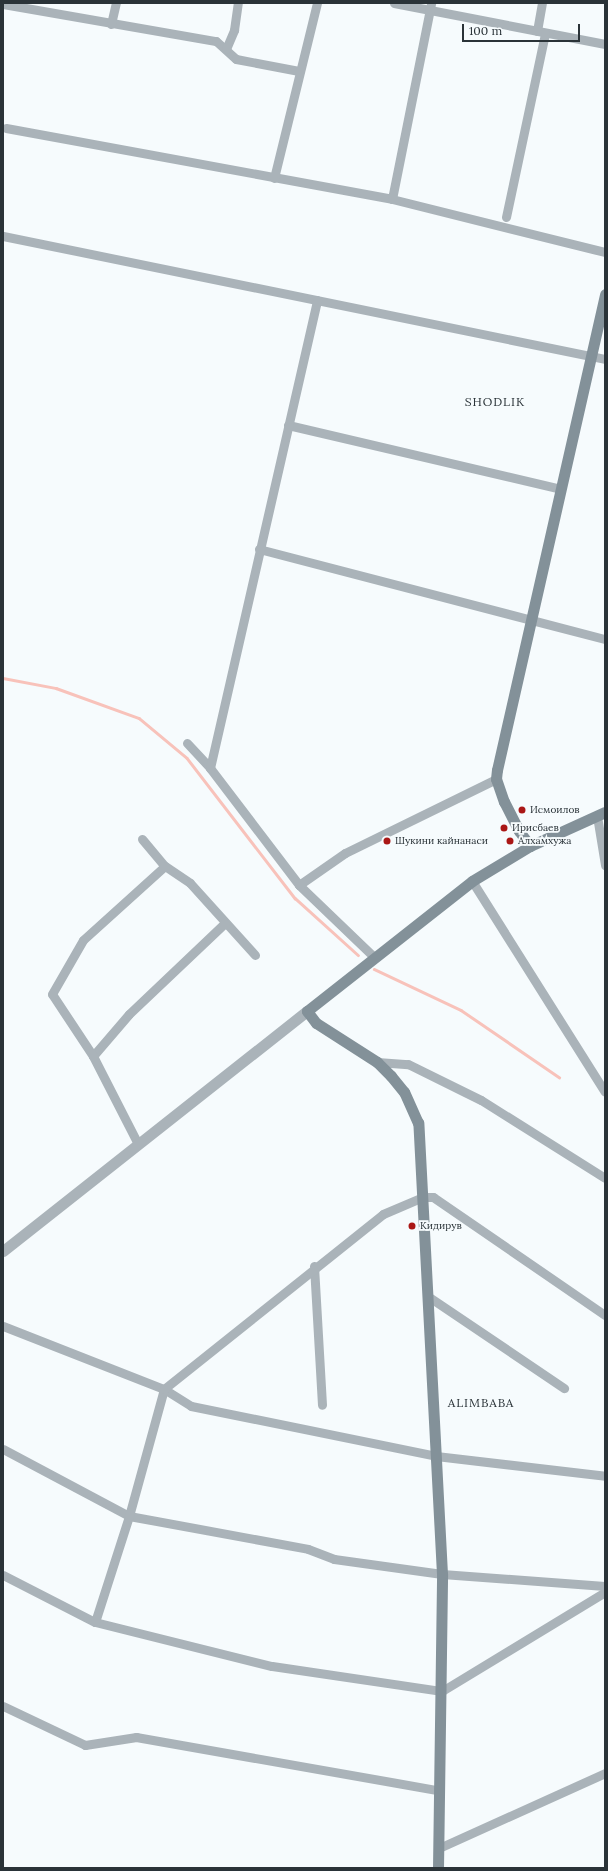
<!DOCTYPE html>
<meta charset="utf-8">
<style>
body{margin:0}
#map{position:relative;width:608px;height:1871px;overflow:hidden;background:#f6fbfd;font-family:Lora,serif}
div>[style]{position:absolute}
.stream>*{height:2.5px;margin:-1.25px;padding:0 1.25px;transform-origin:1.25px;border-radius:1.25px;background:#f8c2ba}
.minor>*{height:9px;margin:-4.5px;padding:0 4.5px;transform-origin:4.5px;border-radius:4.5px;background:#aab3b9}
.tertiary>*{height:11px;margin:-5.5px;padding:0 5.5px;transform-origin:5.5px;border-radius:5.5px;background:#aab3b9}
.secondary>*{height:11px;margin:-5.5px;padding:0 5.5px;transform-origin:5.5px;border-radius:5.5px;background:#839199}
.dots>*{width:11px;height:11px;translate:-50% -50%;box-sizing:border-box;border:2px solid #f6fbfd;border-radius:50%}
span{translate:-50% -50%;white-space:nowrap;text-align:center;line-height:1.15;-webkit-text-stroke:3.5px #f6fbfd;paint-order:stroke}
.poi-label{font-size:10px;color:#2a3338}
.left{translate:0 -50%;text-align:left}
.quarter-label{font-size:12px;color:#2a3338;letter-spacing:1px}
.frame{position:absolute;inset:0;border:4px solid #2a3338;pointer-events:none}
.scale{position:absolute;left:462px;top:24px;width:118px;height:18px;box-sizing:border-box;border:2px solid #2a3338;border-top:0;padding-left:5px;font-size:12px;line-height:14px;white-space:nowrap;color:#2a3338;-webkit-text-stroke:3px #f6fbfd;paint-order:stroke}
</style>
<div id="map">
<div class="stream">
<div style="left:3px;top:678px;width:54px;rotate:10.7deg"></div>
<div style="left:56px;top:688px;width:88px;rotate:19.9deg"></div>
<div style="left:139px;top:718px;width:62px;rotate:39.8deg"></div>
<div style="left:187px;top:758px;width:177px;rotate:52.4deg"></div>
<div style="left:295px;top:898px;width:85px;rotate:42.1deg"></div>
<div style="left:374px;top:969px;width:96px;rotate:25.2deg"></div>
<div style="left:461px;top:1010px;width:119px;rotate:34.4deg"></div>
</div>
<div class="minor">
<div style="left:394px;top:3px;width:215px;rotate:11deg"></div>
<div style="left:3px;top:4px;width:216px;rotate:9.9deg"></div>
<div style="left:216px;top:41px;width:27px;rotate:42deg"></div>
<div style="left:236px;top:59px;width:64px;rotate:10.8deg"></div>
<div style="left:111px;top:24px;width:22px;rotate:-77deg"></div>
<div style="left:537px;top:31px;width:28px;rotate:-80deg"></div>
<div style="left:226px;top:49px;width:21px;rotate:-67deg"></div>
<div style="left:234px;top:30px;width:27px;rotate:-82deg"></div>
<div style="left:6px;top:128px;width:392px;rotate:10.4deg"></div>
<div style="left:392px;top:199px;width:219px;rotate:14deg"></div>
<div style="left:274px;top:178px;width:180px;rotate:-76.2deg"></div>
<div style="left:392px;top:199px;width:200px;rotate:-78.7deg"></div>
<div style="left:506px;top:217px;width:188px;rotate:-78deg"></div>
<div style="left:3px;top:236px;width:614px;rotate:11.55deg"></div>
<div style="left:288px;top:425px;width:280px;rotate:13.2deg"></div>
<div style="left:259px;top:549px;width:358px;rotate:14.6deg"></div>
<div style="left:187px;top:743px;width:34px;rotate:47deg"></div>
<div style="left:210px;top:768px;width:147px;rotate:52.7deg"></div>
<div style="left:299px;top:885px;width:105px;rotate:43.8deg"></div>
<div style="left:210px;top:768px;width:480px;rotate:-77.1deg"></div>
<div style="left:597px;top:816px;width:50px;rotate:80.7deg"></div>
<div style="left:142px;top:839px;width:35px;rotate:50deg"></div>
<div style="left:165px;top:866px;width:30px;rotate:34deg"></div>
<div style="left:190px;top:883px;width:97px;rotate:47.9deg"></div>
<div style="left:472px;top:881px;width:249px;rotate:57.8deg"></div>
<div style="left:299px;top:885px;width:56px;rotate:-34.8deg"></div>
<div style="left:345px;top:853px;width:168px;rotate:-26.1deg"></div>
<div style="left:93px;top:1056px;width:55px;rotate:-49.4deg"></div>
<div style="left:129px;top:1014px;width:132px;rotate:-43.5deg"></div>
<div style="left:377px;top:1062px;width:31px;rotate:4deg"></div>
<div style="left:408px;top:1064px;width:81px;rotate:26.3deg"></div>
<div style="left:481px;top:1100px;width:146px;rotate:32.2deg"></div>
<div style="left:138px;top:1144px;width:99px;rotate:-117.1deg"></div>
<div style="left:93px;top:1056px;width:74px;rotate:-123.5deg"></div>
<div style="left:52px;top:994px;width:62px;rotate:-60.1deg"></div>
<div style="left:83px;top:940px;width:110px;rotate:-42.1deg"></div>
<div style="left:314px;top:1266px;width:139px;rotate:86.7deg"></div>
<div style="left:429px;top:1297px;width:163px;rotate:34deg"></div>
<div style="left:3px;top:1326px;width:173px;rotate:21.4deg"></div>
<div style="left:164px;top:1389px;width:32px;rotate:32deg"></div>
<div style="left:191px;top:1406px;width:250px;rotate:11.5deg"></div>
<div style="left:436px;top:1456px;width:170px;rotate:6.7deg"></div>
<div style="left:3px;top:1449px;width:143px;rotate:28deg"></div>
<div style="left:129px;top:1516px;width:182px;rotate:10.4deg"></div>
<div style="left:308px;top:1549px;width:28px;rotate:21deg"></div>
<div style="left:334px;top:1559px;width:109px;rotate:7.9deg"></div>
<div style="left:442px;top:1574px;width:163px;rotate:4.2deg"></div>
<div style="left:3px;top:1575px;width:103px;rotate:27.1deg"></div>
<div style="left:95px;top:1622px;width:182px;rotate:14deg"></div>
<div style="left:272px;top:1666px;width:172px;rotate:8.4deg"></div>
<div style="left:442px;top:1691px;width:191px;rotate:-31.3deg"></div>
<div style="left:95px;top:1622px;width:111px;rotate:-72.2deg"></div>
<div style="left:129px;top:1516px;width:132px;rotate:-74.6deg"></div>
<div style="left:164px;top:1389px;width:280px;rotate:-38.6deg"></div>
<div style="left:383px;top:1214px;width:43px;rotate:-23deg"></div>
<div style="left:423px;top:1197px;width:10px"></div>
<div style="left:433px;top:1197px;width:209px;rotate:34.5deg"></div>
<div style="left:3px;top:1706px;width:91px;rotate:25.4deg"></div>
<div style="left:85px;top:1745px;width:52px;rotate:-8.9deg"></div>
<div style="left:136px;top:1737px;width:307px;rotate:10deg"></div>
<div style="left:439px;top:1848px;width:182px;rotate:-24.3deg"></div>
</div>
<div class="tertiary">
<div style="left:3px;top:1251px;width:387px;rotate:-38.3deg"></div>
</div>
<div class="secondary">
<div style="left:530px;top:846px;width:19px;rotate:-126deg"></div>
<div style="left:519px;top:831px;width:33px;rotate:-117deg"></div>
<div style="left:504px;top:802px;width:24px;rotate:-109deg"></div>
<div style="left:496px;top:779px;width:9px;rotate:-84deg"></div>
<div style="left:497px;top:770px;width:488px;rotate:-77.2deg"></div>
<div style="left:438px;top:1868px;width:294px;rotate:-89.2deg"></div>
<div style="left:442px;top:1574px;width:452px;rotate:-93deg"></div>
<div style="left:418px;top:1123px;width:34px;rotate:-114deg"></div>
<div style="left:404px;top:1092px;width:21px;rotate:-129deg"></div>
<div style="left:391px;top:1076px;width:20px;rotate:-135deg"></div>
<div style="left:377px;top:1062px;width:72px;rotate:-147.4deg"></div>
<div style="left:316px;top:1023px;width:15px;rotate:-127deg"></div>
<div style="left:307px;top:1011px;width:210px;rotate:-38.2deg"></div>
<div style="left:472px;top:881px;width:68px;rotate:-31.1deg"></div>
<div style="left:530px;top:846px;width:82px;rotate:-24.4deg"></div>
</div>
<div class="dots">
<div style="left:522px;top:810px;background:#aa1716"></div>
<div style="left:504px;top:828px;background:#aa1716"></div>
<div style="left:387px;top:841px;background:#aa1716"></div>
<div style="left:510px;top:841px;background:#aa1716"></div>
<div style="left:412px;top:1226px;background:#aa1716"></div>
</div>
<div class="poi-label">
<span class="left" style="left:530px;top:810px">Исмоилов</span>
<span class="left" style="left:512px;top:828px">Ирисбаев</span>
<span class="left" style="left:395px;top:841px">Шукини кайнанаси</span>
<span class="left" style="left:518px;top:841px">Алхамхужа</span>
<span class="left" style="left:420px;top:1226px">Кидирув</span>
</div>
<div class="quarter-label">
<span style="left:495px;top:402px">SHODLIK</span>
<span style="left:481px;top:1403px">ALIMBABA</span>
</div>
<div class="frame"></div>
<div class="scale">100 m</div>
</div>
